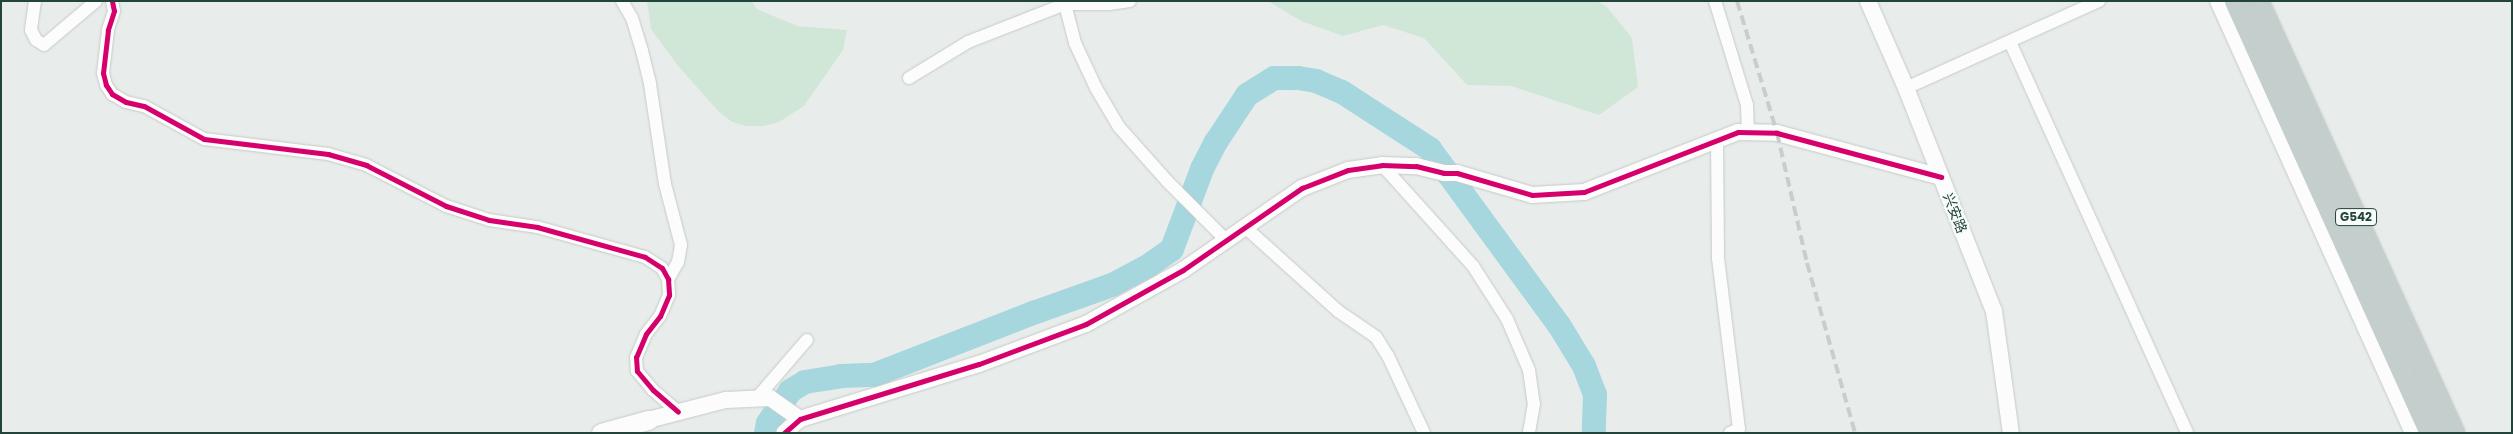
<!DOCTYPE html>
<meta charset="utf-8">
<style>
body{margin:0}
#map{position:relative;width:2513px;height:434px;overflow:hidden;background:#e8edeb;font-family:Poppins,"Noto Sans SC",sans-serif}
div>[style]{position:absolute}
.green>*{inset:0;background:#d0e7d7}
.river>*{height:24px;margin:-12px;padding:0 12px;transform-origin:12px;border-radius:12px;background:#a6d7de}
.roads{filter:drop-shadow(0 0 1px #c5cac8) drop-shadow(0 0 1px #c5cac8)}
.minor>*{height:12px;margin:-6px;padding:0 6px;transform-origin:6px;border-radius:6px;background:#fcfcfc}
.tertiary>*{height:16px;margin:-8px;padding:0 8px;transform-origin:8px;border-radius:8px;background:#fcfcfc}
.secondary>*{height:19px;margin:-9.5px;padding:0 9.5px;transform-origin:9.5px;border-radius:9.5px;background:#fcfcfc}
.trunk>*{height:21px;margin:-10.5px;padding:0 10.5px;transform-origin:10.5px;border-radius:10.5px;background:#c4cecc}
.rail>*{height:4px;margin-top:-2px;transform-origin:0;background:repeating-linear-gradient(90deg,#c9cdcc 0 10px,transparent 0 15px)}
.cycleway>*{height:5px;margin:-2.5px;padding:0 2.5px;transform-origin:2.5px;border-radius:2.5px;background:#d6006c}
span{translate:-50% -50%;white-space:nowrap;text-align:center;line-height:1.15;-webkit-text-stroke:4.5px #f7fbf9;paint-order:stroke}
.shield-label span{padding:1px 4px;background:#f7fbf9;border:1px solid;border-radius:4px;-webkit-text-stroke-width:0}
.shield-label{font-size:12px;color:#22443a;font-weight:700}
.street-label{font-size:14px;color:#22443a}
.frame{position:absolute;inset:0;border:2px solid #22443a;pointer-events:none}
</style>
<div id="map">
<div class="green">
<div style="clip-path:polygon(647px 1px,751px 1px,757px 9px,797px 26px,847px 30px,843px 50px,804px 106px,779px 122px,764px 126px,746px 126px,732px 122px,718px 111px,679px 67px,651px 29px)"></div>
<div style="clip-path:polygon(1268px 1px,1597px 1px,1607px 7px,1632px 38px,1638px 87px,1599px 115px,1511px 86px,1467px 85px,1424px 38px,1383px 25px,1343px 36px,1301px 21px)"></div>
</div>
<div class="river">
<div style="left:766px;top:433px;width:10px;rotate:-79deg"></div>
<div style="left:768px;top:423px;width:39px;rotate:-55deg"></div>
<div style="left:790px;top:391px;width:17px;rotate:-31deg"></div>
<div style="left:805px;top:382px;width:36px;rotate:-9deg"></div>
<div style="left:841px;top:376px;width:33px;rotate:-2deg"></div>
<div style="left:874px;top:375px;width:174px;rotate:-21.3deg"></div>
<div style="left:1036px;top:312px;width:81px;rotate:-19.6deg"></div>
<div style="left:1112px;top:285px;width:41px;rotate:-27.8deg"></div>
<div style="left:1148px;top:266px;width:29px;rotate:-35deg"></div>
<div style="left:1172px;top:249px;width:85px;rotate:-69.4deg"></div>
<div style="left:1202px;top:169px;width:30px;rotate:-63deg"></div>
<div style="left:1216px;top:142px;width:56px;rotate:-56.6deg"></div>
<div style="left:1247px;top:95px;width:32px;rotate:-32deg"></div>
<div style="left:1274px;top:78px;width:24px"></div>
<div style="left:1298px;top:78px;width:18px;rotate:9deg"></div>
<div style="left:1316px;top:81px;width:28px;rotate:23deg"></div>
<div style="left:1342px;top:92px;width:105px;rotate:32.9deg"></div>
<div style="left:1430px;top:149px;width:218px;rotate:53.8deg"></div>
<div style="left:1559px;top:325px;width:48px;rotate:58.6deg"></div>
<div style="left:1584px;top:366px;width:31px;rotate:69deg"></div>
<div style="left:1595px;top:395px;width:38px;rotate:92deg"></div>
</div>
<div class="roads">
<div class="minor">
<div style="left:35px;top:1px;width:29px;rotate:98deg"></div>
<div style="left:31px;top:30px;width:11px;rotate:63deg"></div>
<div style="left:36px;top:40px;width:9px;rotate:32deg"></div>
<div style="left:44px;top:45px;width:68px;rotate:-40.2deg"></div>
<div style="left:112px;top:1px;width:10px;rotate:79deg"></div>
<div style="left:114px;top:11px;width:20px;rotate:108deg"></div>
<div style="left:108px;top:30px;width:43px;rotate:96.6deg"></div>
<div style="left:103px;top:73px;width:12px;rotate:76deg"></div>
<div style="left:106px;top:85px;width:11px;rotate:56deg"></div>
<div style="left:112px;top:94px;width:16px;rotate:30deg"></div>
<div style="left:126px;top:102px;width:18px;rotate:13deg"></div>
<div style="left:144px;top:106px;width:68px;rotate:28.8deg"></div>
<div style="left:204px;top:139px;width:125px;rotate:6.9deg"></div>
<div style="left:328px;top:154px;width:40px;rotate:16deg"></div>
<div style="left:366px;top:165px;width:90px;rotate:27.1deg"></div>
<div style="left:446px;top:206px;width:45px;rotate:18deg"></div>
<div style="left:489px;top:220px;width:49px;rotate:8.3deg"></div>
<div style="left:537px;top:227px;width:112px;rotate:15.5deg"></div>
<div style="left:645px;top:257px;width:20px;rotate:33deg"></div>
<div style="left:662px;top:268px;width:13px;rotate:61deg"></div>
<div style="left:668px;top:279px;width:16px;rotate:86deg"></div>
<div style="left:669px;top:295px;width:23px;rotate:113deg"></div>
<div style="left:660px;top:316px;width:23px;rotate:128deg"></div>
<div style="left:646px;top:334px;width:25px;rotate:113deg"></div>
<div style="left:636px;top:357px;width:14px;rotate:86deg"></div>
<div style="left:637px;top:371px;width:25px;rotate:50deg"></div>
<div style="left:653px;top:390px;width:33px;rotate:41deg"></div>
<div style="left:622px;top:1px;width:20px;rotate:60deg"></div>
<div style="left:632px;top:18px;width:34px;rotate:73deg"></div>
<div style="left:642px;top:51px;width:34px;rotate:76deg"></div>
<div style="left:650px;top:84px;width:101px;rotate:81.5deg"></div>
<div style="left:665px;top:184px;width:63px;rotate:75.3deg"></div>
<div style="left:681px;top:245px;width:17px;rotate:100deg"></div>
<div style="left:678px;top:262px;width:20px;rotate:120deg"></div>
<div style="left:1715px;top:1px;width:109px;rotate:72.9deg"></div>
<div style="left:1747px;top:105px;width:27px;rotate:88deg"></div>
<div style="left:1065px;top:4px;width:40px;rotate:75.6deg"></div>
<div style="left:1075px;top:43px;width:50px;rotate:65deg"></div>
<div style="left:1096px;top:88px;width:45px;rotate:59.5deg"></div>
<div style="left:1119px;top:127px;width:72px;rotate:48.4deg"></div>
<div style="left:1167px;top:181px;width:83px;rotate:45deg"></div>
<div style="left:2010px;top:42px;width:429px;rotate:65.6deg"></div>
<div style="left:909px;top:78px;width:69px;rotate:-31.4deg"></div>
<div style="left:968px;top:42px;width:104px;rotate:-21.4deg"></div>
<div style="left:1065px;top:4px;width:44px"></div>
<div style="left:1109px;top:4px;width:21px;rotate:-8deg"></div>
<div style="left:1906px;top:88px;width:212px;rotate:-24.3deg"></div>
<div style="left:1717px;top:140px;width:118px;rotate:89.5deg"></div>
<div style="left:1718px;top:258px;width:172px;rotate:83deg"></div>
<div style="left:1739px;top:429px;width:10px;rotate:156deg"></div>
<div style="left:1382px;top:165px;width:136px;rotate:48deg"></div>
<div style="left:1473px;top:266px;width:63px;rotate:57.3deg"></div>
<div style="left:1507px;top:319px;width:56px;rotate:66.7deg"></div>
<div style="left:1529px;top:370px;width:34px;rotate:82deg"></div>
<div style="left:1534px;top:404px;width:29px;rotate:100deg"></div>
<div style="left:1245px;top:227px;width:125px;rotate:42.1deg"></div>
<div style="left:1338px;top:311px;width:46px;rotate:34.4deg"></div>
<div style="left:1376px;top:337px;width:22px;rotate:58deg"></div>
<div style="left:1388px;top:356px;width:85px;rotate:64.9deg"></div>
<div style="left:756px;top:399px;width:78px;rotate:-49.2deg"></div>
</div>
<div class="tertiary">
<div style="left:1868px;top:1px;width:95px;rotate:66.4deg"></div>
<div style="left:1906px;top:88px;width:240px;rotate:68.5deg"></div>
<div style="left:1994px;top:311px;width:123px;rotate:82.1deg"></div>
<div style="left:2218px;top:1px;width:474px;rotate:65.7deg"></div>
<div style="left:648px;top:420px;width:81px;rotate:-14.4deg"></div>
<div style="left:726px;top:400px;width:44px;rotate:-2.6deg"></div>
<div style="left:770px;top:398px;width:37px;rotate:35deg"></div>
<div style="left:784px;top:433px;width:21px;rotate:-41deg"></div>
<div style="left:800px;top:419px;width:187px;rotate:-17.1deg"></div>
<div style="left:979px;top:364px;width:114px;rotate:-20.5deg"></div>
<div style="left:1086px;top:324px;width:111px;rotate:-29.1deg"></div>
<div style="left:1183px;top:270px;width:145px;rotate:-34.6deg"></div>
<div style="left:1302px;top:188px;width:49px;rotate:-21.4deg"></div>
<div style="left:1348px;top:170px;width:34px;rotate:-8deg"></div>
<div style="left:1382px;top:165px;width:34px;rotate:2deg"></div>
<div style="left:1416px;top:166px;width:29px;rotate:14deg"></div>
<div style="left:1444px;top:173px;width:13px"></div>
<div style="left:1457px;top:173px;width:78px;rotate:16.3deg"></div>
<div style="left:1532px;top:195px;width:52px;rotate:-3.3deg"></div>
<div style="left:1584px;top:192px;width:165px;rotate:-21.3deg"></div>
<div style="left:1738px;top:132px;width:39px;rotate:1deg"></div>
<div style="left:1777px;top:133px;width:170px;rotate:15deg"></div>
</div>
<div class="secondary">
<div style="left:601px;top:433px;width:49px;rotate:-15.5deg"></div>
</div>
<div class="trunk">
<div style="left:2235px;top:1px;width:474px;rotate:65.7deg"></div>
<div style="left:2258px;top:1px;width:474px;rotate:65.6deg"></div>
</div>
</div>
<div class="rail">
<div style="left:1737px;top:1px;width:138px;rotate:73.1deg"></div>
<div style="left:1777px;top:133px;width:133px;rotate:77deg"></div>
<div style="left:1807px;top:263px;width:177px;rotate:74.2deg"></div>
</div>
<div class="cycleway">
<div style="left:112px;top:1px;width:10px;rotate:79deg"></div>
<div style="left:114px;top:11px;width:20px;rotate:108deg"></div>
<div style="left:108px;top:30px;width:43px;rotate:96.6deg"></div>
<div style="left:103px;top:73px;width:12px;rotate:76deg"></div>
<div style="left:106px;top:85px;width:11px;rotate:56deg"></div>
<div style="left:112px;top:94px;width:16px;rotate:30deg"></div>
<div style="left:126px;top:102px;width:18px;rotate:13deg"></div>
<div style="left:144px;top:106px;width:68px;rotate:28.8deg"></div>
<div style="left:204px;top:139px;width:125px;rotate:6.9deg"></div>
<div style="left:328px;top:154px;width:40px;rotate:16deg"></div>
<div style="left:366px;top:165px;width:90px;rotate:27.1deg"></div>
<div style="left:446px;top:206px;width:45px;rotate:18deg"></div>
<div style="left:489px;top:220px;width:49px;rotate:8.3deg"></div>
<div style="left:537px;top:227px;width:112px;rotate:15.5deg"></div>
<div style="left:645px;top:257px;width:20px;rotate:33deg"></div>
<div style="left:662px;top:268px;width:13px;rotate:61deg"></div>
<div style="left:668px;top:279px;width:16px;rotate:86deg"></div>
<div style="left:669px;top:295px;width:23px;rotate:113deg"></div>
<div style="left:660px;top:316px;width:23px;rotate:128deg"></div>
<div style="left:646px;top:334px;width:25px;rotate:113deg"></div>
<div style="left:636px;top:357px;width:14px;rotate:86deg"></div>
<div style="left:637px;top:371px;width:25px;rotate:50deg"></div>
<div style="left:653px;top:390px;width:33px;rotate:41deg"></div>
<div style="left:784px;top:433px;width:21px;rotate:-41deg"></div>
<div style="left:800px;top:419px;width:187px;rotate:-17.1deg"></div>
<div style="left:979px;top:364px;width:114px;rotate:-20.5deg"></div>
<div style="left:1086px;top:324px;width:111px;rotate:-29.1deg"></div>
<div style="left:1183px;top:270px;width:145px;rotate:-34.6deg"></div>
<div style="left:1302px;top:188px;width:49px;rotate:-21.4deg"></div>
<div style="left:1348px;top:170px;width:34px;rotate:-8deg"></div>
<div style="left:1382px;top:165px;width:34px;rotate:2deg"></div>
<div style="left:1416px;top:166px;width:29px;rotate:14deg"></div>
<div style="left:1444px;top:173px;width:13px"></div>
<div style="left:1457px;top:173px;width:78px;rotate:16.3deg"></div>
<div style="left:1532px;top:195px;width:52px;rotate:-3.3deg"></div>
<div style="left:1584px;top:192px;width:165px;rotate:-21.3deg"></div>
<div style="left:1738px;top:132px;width:39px;rotate:1deg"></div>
<div style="left:1777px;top:133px;width:170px;rotate:15deg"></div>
</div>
<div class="shield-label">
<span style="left:2356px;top:217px">G542</span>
</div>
<div class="street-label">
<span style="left:1955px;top:213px;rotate:69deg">兴安路</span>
</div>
<div class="frame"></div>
</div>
